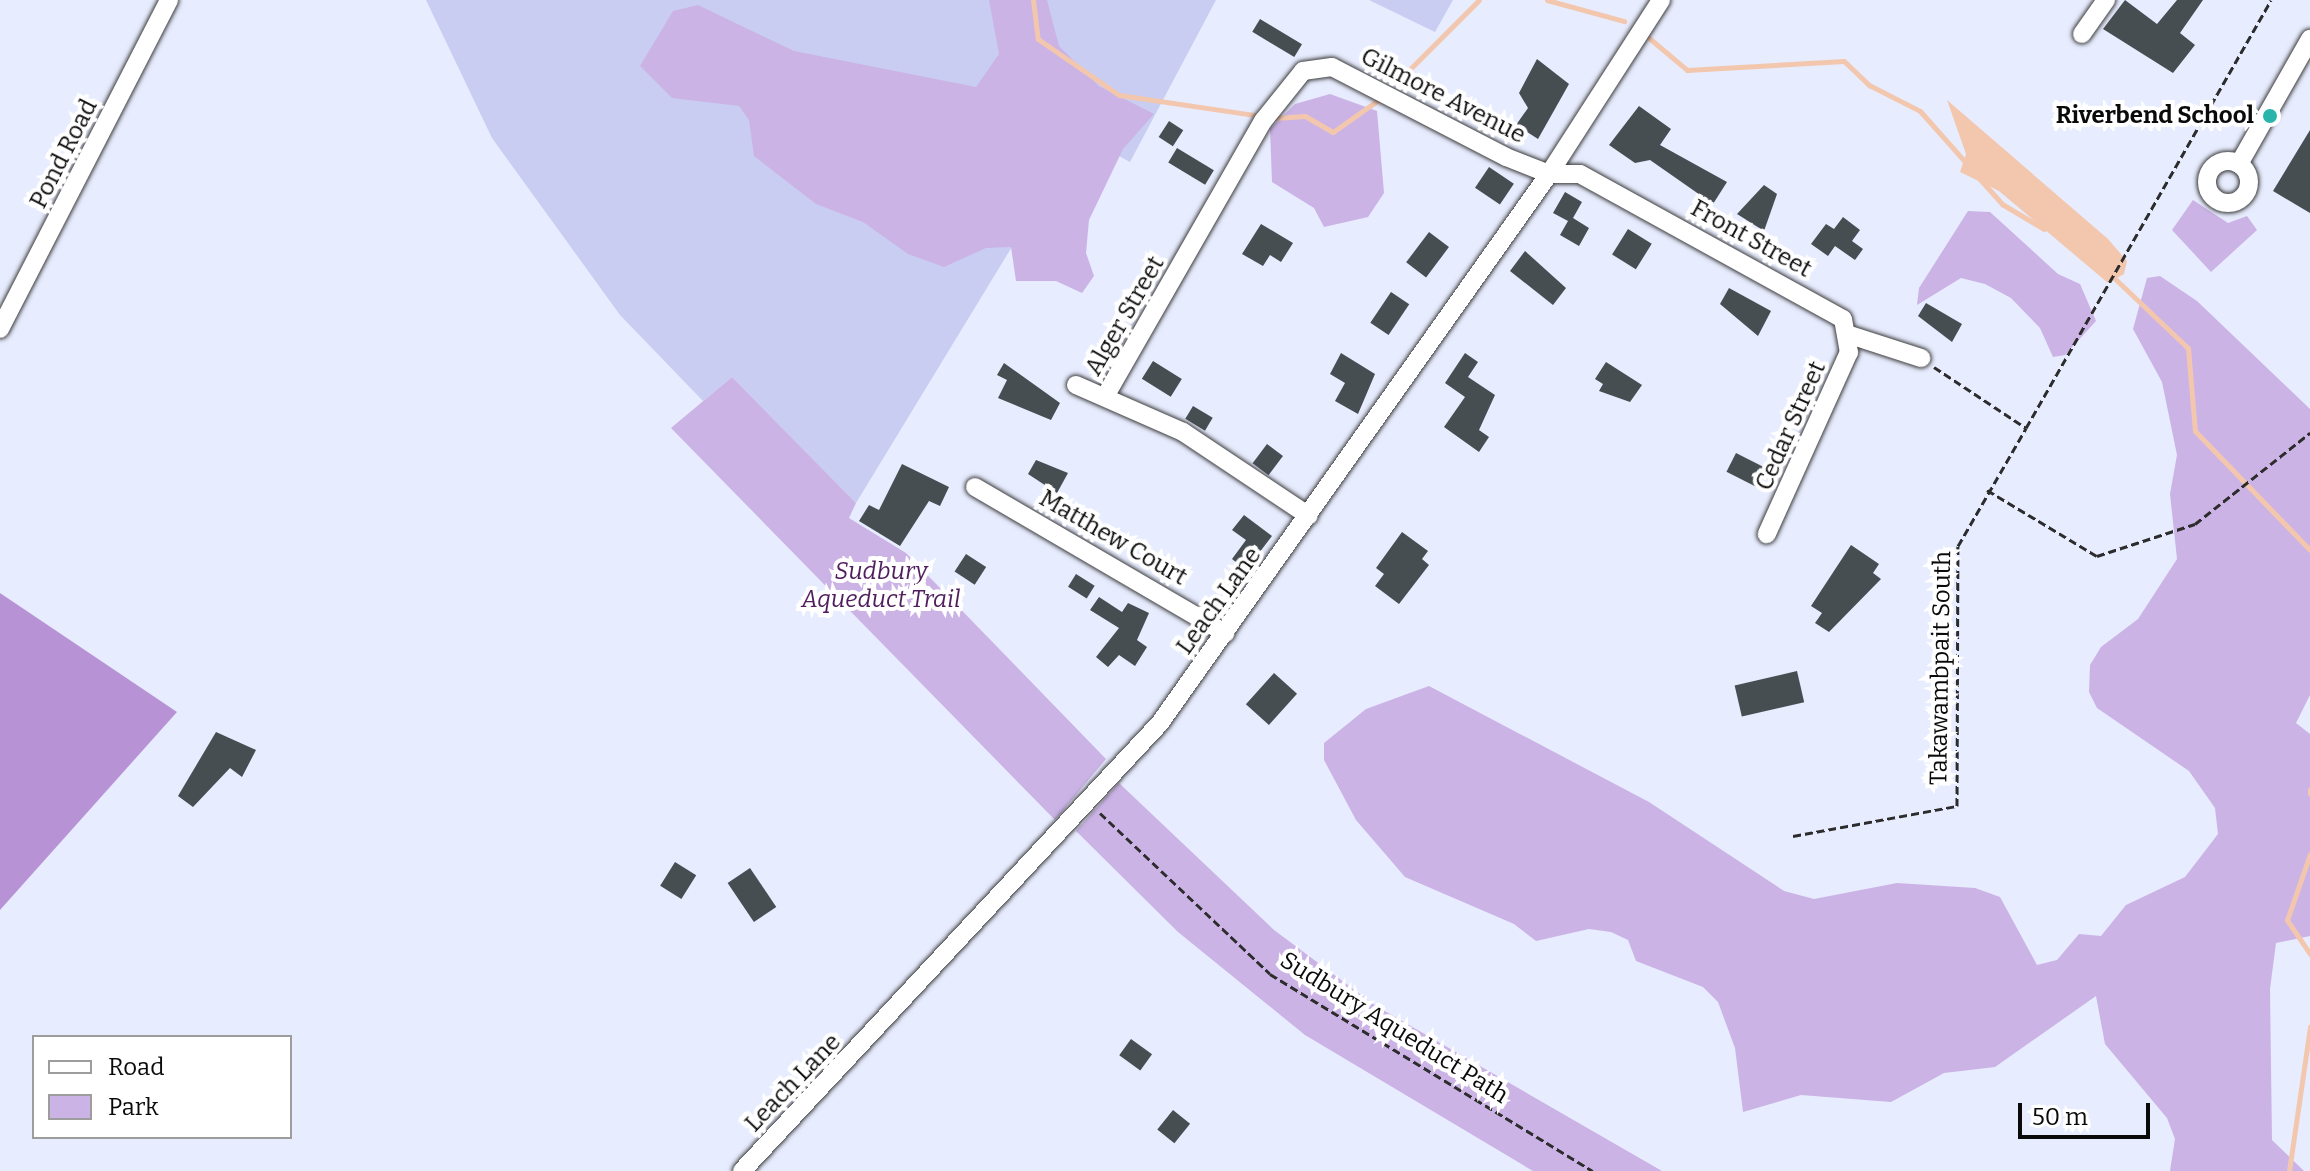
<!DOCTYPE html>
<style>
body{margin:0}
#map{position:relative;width:2310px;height:1171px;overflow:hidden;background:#e7ecfe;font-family:Bitter,serif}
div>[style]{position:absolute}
.farmland>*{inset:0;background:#c9cdf2}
.green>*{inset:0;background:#cbb3e6}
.forest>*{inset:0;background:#b793d6}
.water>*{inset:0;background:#f3c7ae}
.stream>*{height:5px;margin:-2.5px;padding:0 2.5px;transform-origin:2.5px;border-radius:2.5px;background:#f3c7ae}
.building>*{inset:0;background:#474e52;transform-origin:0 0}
.path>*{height:3px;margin-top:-1.5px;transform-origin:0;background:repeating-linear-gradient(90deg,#2c2c2c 0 8px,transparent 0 12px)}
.roads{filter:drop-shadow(0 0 2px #3d3d3d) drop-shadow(0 0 2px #3d3d3d)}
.minor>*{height:18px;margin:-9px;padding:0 9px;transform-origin:9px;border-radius:9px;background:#fff}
.minor>.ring{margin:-9px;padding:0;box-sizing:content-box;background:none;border:18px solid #fff;border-radius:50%}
.dots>*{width:22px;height:22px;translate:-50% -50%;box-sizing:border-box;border:4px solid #fff;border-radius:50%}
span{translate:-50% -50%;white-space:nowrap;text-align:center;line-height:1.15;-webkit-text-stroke:8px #fff;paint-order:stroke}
.street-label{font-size:24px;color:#0a0a0a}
.poi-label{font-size:24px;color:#0a0a0a;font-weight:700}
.right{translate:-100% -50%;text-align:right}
.park-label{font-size:24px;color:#501e5e;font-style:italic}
.legend{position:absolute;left:32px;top:1035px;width:260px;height:104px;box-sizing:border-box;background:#fff;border:2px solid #9d9d9d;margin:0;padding:10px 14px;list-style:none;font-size:24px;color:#0a0a0a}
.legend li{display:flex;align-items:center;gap:16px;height:40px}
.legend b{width:40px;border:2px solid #9d9d9d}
.scale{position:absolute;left:2018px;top:1103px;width:132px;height:36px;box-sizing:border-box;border:4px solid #0a0a0a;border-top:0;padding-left:10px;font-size:24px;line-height:28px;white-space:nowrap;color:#0a0a0a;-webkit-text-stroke:6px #fff;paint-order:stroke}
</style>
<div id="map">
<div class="farmland">
<div style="clip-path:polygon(426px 0,1216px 0,1130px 162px,1080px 135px,856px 503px,732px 377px,703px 401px,620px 315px,492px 138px)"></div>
<div style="clip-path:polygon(1369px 0,1453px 0,1435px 32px)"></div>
</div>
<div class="green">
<div style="clip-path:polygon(989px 0,1047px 0,1059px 46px,1099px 86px,1154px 114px,1123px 149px,1089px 220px,1086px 253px,1094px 276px,1082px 293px,1056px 281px,1016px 281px,1011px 247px,986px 248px,944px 267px,908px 254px,863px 222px,816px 204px,754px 156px,749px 120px,739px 106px,672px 98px,640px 66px,673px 11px,698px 5px,794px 51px,976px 87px,999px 54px)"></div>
<div style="clip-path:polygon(1330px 94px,1377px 111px,1384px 193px,1368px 217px,1324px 227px,1314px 208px,1272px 182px,1270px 129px,1295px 104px)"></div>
<div style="clip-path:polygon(2193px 200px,2228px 223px,2247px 216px,2257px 230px,2211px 272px,2172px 230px)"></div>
<div style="clip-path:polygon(1968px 211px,1990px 212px,2058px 274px,2080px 284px,2096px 321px,2065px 355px,2053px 357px,2040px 328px,2011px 298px,1985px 284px,1961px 278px,1917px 305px,1919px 288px)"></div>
<div style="clip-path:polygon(2160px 276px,2197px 301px,2310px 409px,2310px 695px,2296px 723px,2310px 734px,2310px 936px,2276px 943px,2270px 989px,2272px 1140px,2304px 1171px,2170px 1171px,2175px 1139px,2167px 1118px,2105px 1044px,2096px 996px,1995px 1067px,1944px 1073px,1891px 1102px,1801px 1095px,1743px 1112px,1735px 1048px,1718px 1002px,1703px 987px,1636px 961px,1628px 940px,1611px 932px,1589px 929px,1536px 941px,1514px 924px,1405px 877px,1356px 820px,1324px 760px,1324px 743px,1366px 709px,1429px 686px,1649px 802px,1784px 891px,1814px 899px,1897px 883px,1975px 888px,2000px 897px,2037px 965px,2057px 960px,2079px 934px,2101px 936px,2126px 905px,2185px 877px,2218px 834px,2215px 808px,2189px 771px,2097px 708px,2089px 692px,2090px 665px,2101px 647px,2138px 619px,2177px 559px,2170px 494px,2177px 455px,2162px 382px,2133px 329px,2147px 278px)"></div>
<div style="clip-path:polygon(732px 377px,856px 503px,849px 518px,906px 553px,1106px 759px,1055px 820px,671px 428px)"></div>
<div style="clip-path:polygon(1119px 783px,1274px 930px,1376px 1006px,1662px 1171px,1533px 1171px,1305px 1035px,1178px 932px,1076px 831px)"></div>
</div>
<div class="forest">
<div style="clip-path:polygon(0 593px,177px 712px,0 910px)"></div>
</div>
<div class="water">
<div style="clip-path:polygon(1947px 100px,2108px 239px,2127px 261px,2124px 274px,2108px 283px,1999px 191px,1960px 172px,1966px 154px)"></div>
</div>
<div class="stream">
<div style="left:1033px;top:0;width:39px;rotate:83deg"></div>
<div style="left:1038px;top:39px;width:98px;rotate:34.7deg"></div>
<div style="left:1119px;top:95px;width:136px;rotate:8.4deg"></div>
<div style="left:1547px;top:0;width:80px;rotate:15.3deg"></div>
<div style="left:1649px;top:38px;width:50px;rotate:40.1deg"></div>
<div style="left:1687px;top:70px;width:157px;rotate:-3.3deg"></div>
<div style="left:1844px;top:61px;width:35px;rotate:44deg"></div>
<div style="left:1869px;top:85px;width:57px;rotate:27deg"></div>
<div style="left:1920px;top:111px;width:72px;rotate:48.4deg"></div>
<div style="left:1401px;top:78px;width:110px;rotate:-45deg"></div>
<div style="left:1275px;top:118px;width:30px;rotate:-4deg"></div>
<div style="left:1305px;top:116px;width:32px;rotate:30deg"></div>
<div style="left:1333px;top:132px;width:59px;rotate:-35.3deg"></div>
<div style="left:1977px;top:176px;width:38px;rotate:48deg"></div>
<div style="left:2002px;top:204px;width:49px;rotate:30.8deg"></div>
<div style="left:2111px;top:275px;width:106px;rotate:43.5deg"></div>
<div style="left:2188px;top:348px;width:83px;rotate:85.2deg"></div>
<div style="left:2195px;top:431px;width:165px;rotate:46deg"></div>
<div style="left:2310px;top:789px;width:5px;rotate:90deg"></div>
<div style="left:2310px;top:854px;width:70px;rotate:109.2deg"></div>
<div style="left:2287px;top:920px;width:41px;rotate:55.9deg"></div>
<div style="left:2289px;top:1171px;width:146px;rotate:-81.7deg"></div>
</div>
<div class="building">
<div style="clip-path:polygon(2125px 0,2157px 24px,2177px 0,2203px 0,2180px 33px,2195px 45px,2173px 73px,2103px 29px)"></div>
<div style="left:1260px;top:19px;width:49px;height:15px;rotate:31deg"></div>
<div style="clip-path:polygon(1537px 59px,1569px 84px,1538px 139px,1516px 125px,1528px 108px,1519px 93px)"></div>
<div style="clip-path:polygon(1639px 106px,1671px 129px,1660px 145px,1727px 182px,1713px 204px,1650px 160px,1635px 163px,1609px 145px)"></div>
<div style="left:1169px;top:121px;width:17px;height:19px;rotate:33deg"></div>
<div style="clip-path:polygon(2310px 130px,2310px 213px,2273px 191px)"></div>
<div style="left:1177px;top:148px;width:43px;height:17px;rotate:31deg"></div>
<div style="left:1489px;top:167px;width:30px;height:25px;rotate:34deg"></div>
<div style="clip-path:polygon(1764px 185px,1777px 194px,1764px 231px,1737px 214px)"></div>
<div style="clip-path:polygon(1565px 192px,1582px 202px,1573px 218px,1589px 228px,1579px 246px,1560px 235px,1568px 221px,1553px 213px)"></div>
<div style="clip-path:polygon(1843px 217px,1860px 230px,1852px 241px,1863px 249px,1855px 260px,1835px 246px,1828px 256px,1811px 244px,1826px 224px,1834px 229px)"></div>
<div style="clip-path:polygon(1261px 224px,1293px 243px,1281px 262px,1270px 255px,1263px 266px,1242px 254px)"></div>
<div style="left:1628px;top:229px;width:28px;height:30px;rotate:32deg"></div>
<div style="left:1429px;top:232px;width:25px;height:38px;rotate:37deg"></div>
<div style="clip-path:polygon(1525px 251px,1566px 288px,1553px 305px,1510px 271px)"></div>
<div style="clip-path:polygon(1729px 288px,1771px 311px,1758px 336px,1720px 304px)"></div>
<div style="left:1391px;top:292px;width:22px;height:37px;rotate:34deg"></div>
<div style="clip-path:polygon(1926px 303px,1962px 324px,1952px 342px,1918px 316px)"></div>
<div style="left:1114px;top:330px;width:14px;height:27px;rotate:30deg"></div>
<div style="clip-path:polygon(1341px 353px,1375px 374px,1358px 414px,1335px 401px,1345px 383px,1330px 374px)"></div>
<div style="clip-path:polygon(1465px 353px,1478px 362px,1468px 377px,1495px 395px,1479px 430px,1489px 437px,1479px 452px,1444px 427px,1465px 397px,1445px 383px)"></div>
<div style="left:1153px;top:361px;width:34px;height:21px;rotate:32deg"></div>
<div style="clip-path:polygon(1606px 362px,1642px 385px,1630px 402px,1599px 391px,1603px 384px,1595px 379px)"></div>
<div style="clip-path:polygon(1004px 363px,1060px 403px,1051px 420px,998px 398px,1007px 380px,997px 375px)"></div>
<div style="left:1193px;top:406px;width:23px;height:15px;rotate:31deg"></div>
<div style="left:1267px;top:444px;width:20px;height:24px;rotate:37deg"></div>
<div style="left:1736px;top:453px;width:36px;height:21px;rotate:27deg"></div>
<div style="clip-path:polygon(1036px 460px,1068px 473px,1057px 493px,1028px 474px)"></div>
<div style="clip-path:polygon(902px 464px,949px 487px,940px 506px,929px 501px,900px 546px,859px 521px,869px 505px,879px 510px)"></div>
<div style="clip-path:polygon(1244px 515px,1272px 536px,1246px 570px,1232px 559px,1246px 540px,1232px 530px)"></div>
<div style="clip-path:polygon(1402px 532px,1428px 551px,1422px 559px,1429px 565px,1399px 604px,1375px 586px,1384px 574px,1376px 568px)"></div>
<div style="clip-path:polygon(1851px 545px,1879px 564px,1873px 573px,1881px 579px,1829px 632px,1815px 623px,1822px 613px,1811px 606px)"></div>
<div style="left:966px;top:554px;width:24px;height:21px;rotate:33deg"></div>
<div style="left:1076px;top:574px;width:22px;height:15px;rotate:32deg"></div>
<div style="clip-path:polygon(1099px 597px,1122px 612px,1128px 603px,1149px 613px,1137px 640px,1147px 647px,1135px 666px,1119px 655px,1108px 667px,1096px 657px,1119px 628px,1090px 610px)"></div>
<div style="left:1797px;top:671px;width:32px;height:64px;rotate:77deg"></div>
<div style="left:1274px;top:673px;width:31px;height:42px;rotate:42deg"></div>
<div style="clip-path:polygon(216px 732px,256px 750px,242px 777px,230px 768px,193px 807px,178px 796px)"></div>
<div style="left:675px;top:862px;width:25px;height:28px;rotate:32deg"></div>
<div style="left:750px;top:868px;width:47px;height:27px;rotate:56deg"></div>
<div style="left:1131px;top:1039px;width:26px;height:20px;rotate:36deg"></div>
<div style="left:1173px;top:1110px;width:22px;height:25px;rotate:39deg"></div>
</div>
<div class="path">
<div style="left:1934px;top:367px;width:110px;rotate:33.5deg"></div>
<div style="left:2026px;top:428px;width:493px;rotate:-60.2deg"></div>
<div style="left:1987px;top:490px;width:128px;rotate:31deg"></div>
<div style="left:2097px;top:556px;width:103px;rotate:-18.1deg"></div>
<div style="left:2195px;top:524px;width:147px;rotate:-38.4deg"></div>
<div style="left:1100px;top:813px;width:234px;rotate:43.4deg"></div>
<div style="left:1270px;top:974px;width:378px;rotate:31.4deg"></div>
<div style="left:1793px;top:836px;width:167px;rotate:-10.4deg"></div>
<div style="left:1957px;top:806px;width:260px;rotate:-89.8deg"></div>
<div style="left:1958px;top:546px;width:136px;rotate:-60deg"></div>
</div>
<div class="roads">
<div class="minor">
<div style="left:2082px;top:34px;width:42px;rotate:-54.8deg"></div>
<div class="ring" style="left:2207px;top:161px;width:24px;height:24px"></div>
<div style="left:2239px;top:164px;width:144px;rotate:-60.4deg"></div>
<div style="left:0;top:329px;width:370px;rotate:-62.8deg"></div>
<div style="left:1850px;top:335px;width:75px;rotate:17.9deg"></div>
<div style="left:1076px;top:385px;width:117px;rotate:23.7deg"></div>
<div style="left:1183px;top:432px;width:151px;rotate:33.7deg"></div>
<div style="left:1106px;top:395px;width:316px;rotate:-60.2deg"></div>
<div style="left:1263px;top:121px;width:64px;rotate:-51.3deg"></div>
<div style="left:1303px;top:71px;width:29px;rotate:-8deg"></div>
<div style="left:1332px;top:67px;width:196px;rotate:27.3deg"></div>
<div style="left:1506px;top:157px;width:46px;rotate:21.6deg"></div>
<div style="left:1549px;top:174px;width:31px"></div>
<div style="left:1580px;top:174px;width:300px;rotate:28.9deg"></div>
<div style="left:1843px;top:319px;width:34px;rotate:80deg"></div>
<div style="left:1849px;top:352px;width:200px;rotate:114.3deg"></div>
<div style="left:975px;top:487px;width:290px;rotate:30.3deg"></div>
<div style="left:742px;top:1171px;width:613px;rotate:-46.98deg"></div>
<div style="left:1160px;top:723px;width:673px;rotate:-54.68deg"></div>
<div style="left:1549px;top:174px;width:207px;rotate:-57.2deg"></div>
</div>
</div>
<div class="dots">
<div style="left:2270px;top:116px;background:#28b4ab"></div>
</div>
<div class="street-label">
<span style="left:1443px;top:96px;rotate:27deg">Gilmore Avenue</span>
<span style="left:64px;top:154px;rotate:-63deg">Pond Road</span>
<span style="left:1751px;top:239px;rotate:29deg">Front Street</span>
<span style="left:1125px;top:316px;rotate:-60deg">Alger Street</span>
<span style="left:1791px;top:426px;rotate:-66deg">Cedar Street</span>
<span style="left:1113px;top:538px;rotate:30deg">Matthew Court</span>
<span style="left:1219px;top:601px;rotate:-54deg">Leach Lane</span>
<span style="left:1941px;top:668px;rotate:-89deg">Takawambpait South</span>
<span style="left:1394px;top:1028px;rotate:32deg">Sudbury Aqueduct Path</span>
<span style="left:793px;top:1083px;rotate:-46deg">Leach Lane</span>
</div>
<div class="poi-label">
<span class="right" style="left:2254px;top:116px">Riverbend School</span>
</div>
<div class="park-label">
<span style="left:881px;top:586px">Sudbury<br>Aqueduct Trail</span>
</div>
<ul class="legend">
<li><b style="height:10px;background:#fff"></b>Road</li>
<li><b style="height:22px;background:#cbb3e6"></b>Park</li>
</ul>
<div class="scale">50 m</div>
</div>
